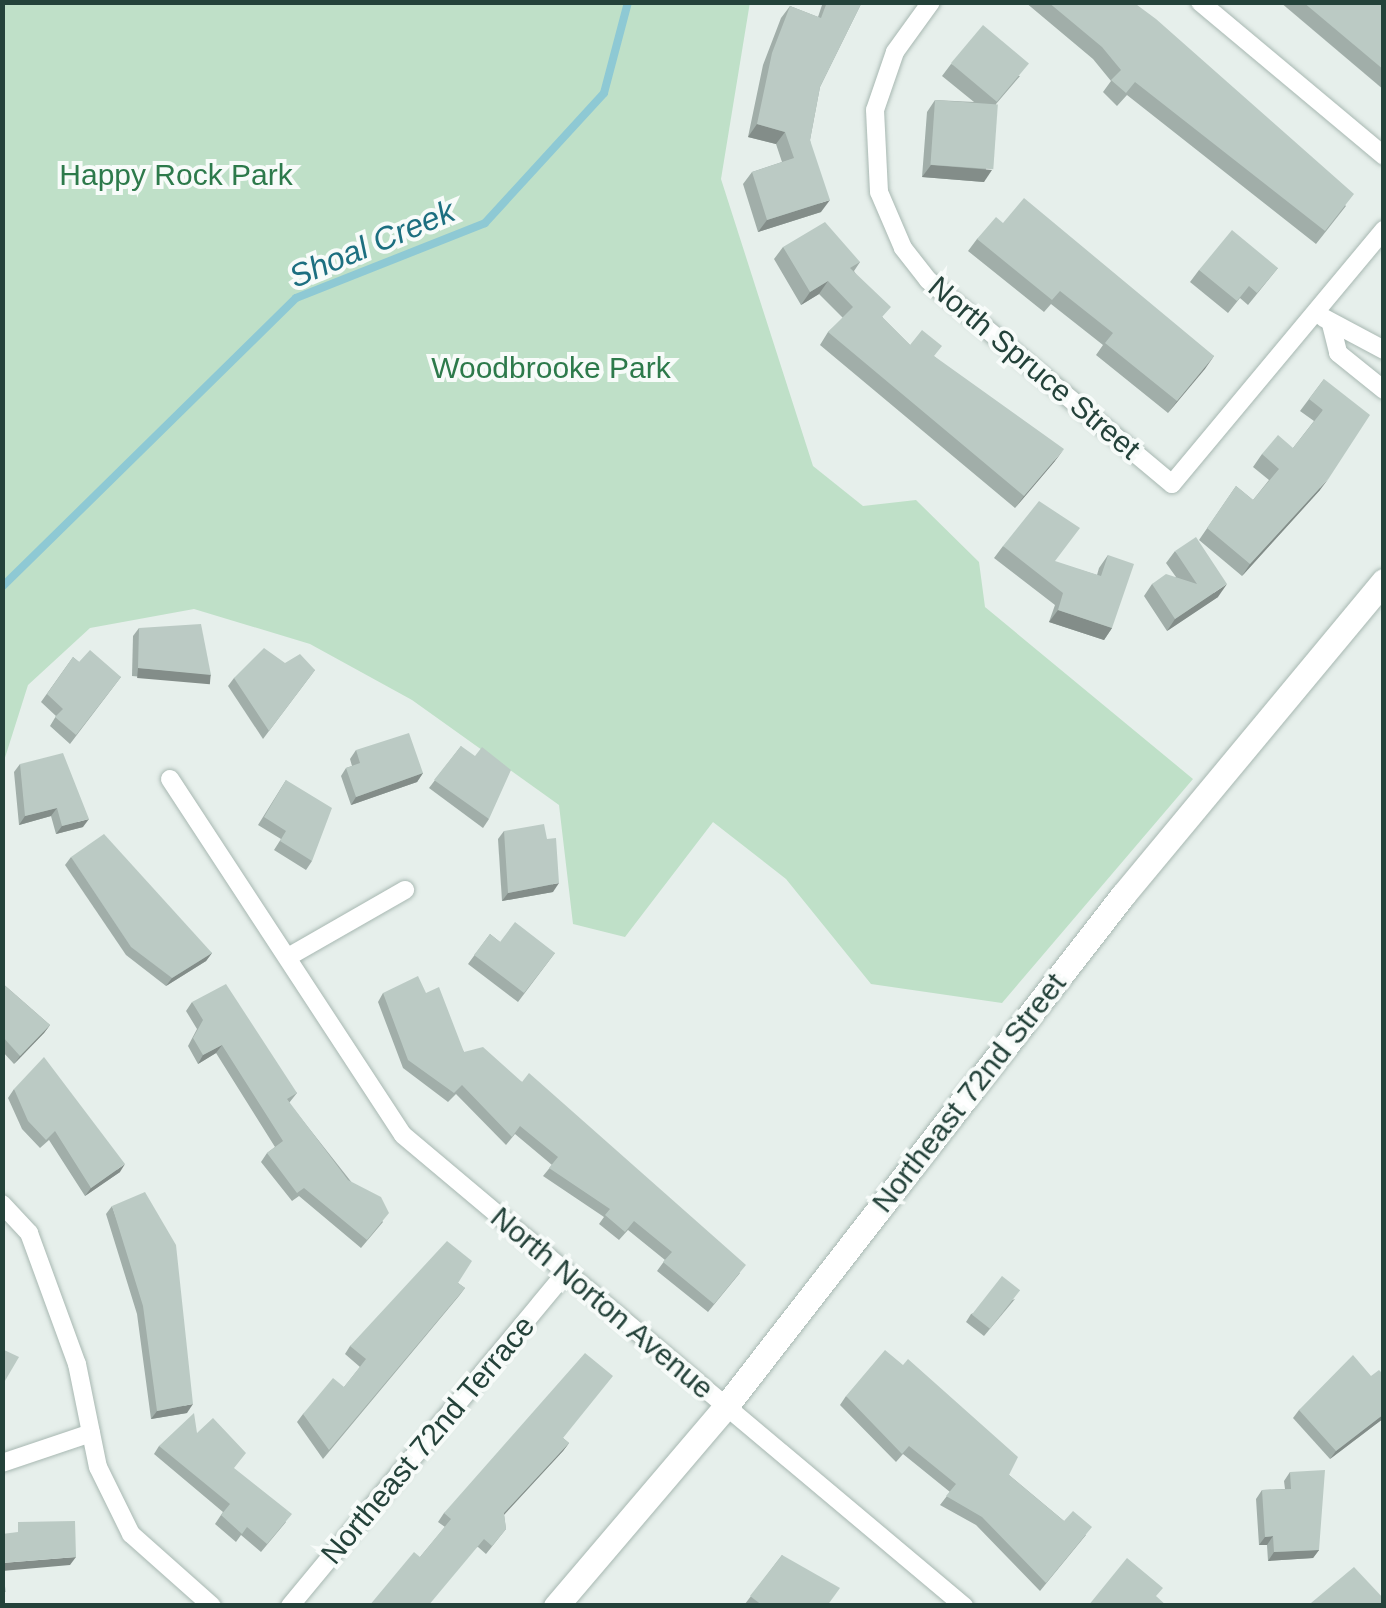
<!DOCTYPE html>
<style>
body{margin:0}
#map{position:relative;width:1386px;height:1608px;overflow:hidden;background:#e6efeb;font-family:Helvetica,sans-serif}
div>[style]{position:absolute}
.green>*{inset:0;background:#bfe0c8}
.stream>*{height:8px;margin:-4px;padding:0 4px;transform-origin:4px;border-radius:4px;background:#8ec9d4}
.roads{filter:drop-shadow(0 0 2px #a8b8b2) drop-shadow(0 0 2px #a8b8b2)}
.minor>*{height:18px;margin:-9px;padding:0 9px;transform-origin:9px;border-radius:9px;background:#fff}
.secondary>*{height:25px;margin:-12.5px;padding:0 12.5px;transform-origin:12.5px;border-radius:12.5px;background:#fff}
.wall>*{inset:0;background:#a1aea9}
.shaded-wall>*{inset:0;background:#838d89;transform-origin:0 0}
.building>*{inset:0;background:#bbcac4;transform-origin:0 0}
span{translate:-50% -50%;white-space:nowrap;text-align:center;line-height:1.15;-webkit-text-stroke:8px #f7fbf9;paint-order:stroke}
.park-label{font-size:30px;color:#2d7a4b}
.street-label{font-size:30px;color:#24423a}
.water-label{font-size:32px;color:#1c6f80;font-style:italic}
.frame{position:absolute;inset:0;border:5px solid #24423a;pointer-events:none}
</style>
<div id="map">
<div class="green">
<div style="clip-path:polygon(750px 2px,721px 179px,813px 466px,863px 506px,916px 500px,979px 562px,985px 607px,1193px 779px,1002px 1003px,871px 984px,786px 879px,713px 822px,625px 937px,573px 924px,559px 805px,412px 700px,310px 644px,194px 609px,90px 628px,28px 685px,3px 764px,3px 3px)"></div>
</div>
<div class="stream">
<div style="left:2px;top:587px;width:412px;rotate:-44.5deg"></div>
<div style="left:296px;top:298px;width:203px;rotate:-21.6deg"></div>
<div style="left:485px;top:223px;width:176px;rotate:-47.5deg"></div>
<div style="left:604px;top:93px;width:94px;rotate:-75.2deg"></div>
</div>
<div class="roads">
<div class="minor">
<div style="left:931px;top:2px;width:62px;rotate:125.8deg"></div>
<div style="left:895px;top:52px;width:61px;rotate:109deg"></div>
<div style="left:875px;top:110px;width:82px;rotate:87.2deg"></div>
<div style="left:879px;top:192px;width:61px;rotate:66.8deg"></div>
<div style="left:903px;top:248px;width:41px;rotate:52deg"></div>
<div style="left:928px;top:280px;width:318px;rotate:39.9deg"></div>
<div style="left:1172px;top:484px;width:331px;rotate:-50.2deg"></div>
<div style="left:1200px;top:2px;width:240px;rotate:39.9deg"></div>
<div style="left:1324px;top:318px;width:68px;rotate:28.1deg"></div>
<div style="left:1331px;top:324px;width:30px;rotate:76deg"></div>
<div style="left:1338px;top:353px;width:59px;rotate:38.8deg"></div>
<div style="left:170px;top:779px;width:425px;rotate:56.8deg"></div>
<div style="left:403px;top:1135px;width:733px;rotate:40.02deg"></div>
<div style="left:288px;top:957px;width:135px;rotate:-29.8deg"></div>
<div style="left:2px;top:1204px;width:40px;rotate:47deg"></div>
<div style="left:29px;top:1233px;width:140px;rotate:69.9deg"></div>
<div style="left:77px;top:1364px;width:105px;rotate:78.5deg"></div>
<div style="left:98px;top:1467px;width:75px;rotate:63.8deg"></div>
<div style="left:131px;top:1534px;width:108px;rotate:41.6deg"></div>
<div style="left:2px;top:1463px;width:94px;rotate:-18.6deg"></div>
<div style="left:290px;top:1606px;width:431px;rotate:-50.4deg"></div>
</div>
<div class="secondary">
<div style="left:556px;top:1606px;width:262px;rotate:-49.6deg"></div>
<div style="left:726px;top:1406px;width:647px;rotate:-52.16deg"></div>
<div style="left:1123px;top:895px;width:408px;rotate:-50.3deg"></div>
</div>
</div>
<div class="wall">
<div style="clip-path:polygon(823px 2px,862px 2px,820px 87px,810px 140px,821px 212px,758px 232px,743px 184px,752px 172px,782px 162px,776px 144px,748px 137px,763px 65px,781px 18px,790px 6px,818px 17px)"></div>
<div style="clip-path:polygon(1025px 2px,1133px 2px,1346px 206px,1316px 244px,1127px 95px,1117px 106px,1103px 92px,1111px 81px,1093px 59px)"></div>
<div style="clip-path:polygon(1280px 2px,1384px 2px,1384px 90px)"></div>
<div style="clip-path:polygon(951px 64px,1020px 76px,996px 104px,984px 182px,922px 177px,927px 112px,935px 100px,974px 102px,942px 76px)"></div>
<div style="clip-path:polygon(1003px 223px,1214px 356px,1168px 413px,1096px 355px,1103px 345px,1051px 304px,1044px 312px,968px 251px,977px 239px)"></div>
<div style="clip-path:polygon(783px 247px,860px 262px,854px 271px,883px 318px,910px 345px,935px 357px,1055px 461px,1015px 508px,820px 345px,828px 332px,843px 318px,819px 294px,801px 305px,774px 259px)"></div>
<div style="clip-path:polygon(1278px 268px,1248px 305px,1240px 298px,1228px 313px,1190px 282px,1199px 270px)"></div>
<div style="clip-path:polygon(1324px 379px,1320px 490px,1242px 576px,1199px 540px,1236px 486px,1253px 500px,1269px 480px,1253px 467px,1262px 454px,1293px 448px,1314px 421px,1300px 411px)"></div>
<div style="clip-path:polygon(1003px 546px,1097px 575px,1099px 568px,1108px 555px,1112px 628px,1104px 640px,1049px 622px,1055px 605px,994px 558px)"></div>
<div style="clip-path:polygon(1175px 551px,1218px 597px,1167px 631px,1144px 596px,1152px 584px,1176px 577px,1166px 563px)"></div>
<div style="clip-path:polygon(139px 628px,211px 675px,205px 683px,132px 676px,133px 636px)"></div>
<div style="clip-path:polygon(73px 657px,79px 662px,121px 677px,70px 744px,50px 726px,56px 716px,41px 702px)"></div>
<div style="clip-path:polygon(285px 663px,315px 670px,263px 739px,228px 686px,234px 678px)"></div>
<div style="clip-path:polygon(461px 746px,489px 819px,483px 828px,429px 788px)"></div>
<div style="clip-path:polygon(356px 750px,423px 773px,417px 782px,351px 805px,341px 776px,346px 768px,352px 766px,350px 759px)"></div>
<div style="clip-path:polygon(20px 764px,83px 827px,56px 834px,51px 816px,19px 825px,14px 772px)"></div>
<div style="clip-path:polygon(286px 780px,312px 861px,306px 870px,274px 850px,281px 839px,258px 825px)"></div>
<div style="clip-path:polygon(504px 831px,547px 839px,553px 892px,502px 901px,498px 839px)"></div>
<div style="clip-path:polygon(71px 857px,212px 953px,206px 961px,166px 986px,126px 955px,65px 865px)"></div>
<div style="clip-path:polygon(490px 934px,500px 942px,555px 953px,518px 1002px,468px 964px)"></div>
<div style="clip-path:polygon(2px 983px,50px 1025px,44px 1033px,14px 1064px,2px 1051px)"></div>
<div style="clip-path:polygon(383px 993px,426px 993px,464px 1052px,522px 1082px,740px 1273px,708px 1312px,657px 1271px,665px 1260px,628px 1230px,619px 1240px,599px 1224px,604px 1217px,543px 1176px,552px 1165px,515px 1134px,506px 1145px,456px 1094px,448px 1102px,403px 1068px,378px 1002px)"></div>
<div style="clip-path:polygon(192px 1002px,297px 1093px,289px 1103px,383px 1222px,361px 1248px,299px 1196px,292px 1201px,261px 1162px,267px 1153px,275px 1147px,216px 1053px,198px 1064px,188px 1046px,197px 1029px,186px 1011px)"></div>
<div style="clip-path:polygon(14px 1089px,120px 1172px,85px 1196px,49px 1140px,40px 1148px,22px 1129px,8px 1098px)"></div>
<div style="clip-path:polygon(112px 1206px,187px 1413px,151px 1419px,137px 1314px,106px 1214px)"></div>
<div style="clip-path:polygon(458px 1283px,465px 1288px,459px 1296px,323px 1459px,297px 1422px,303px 1414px,344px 1387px,360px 1367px,345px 1354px,350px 1346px)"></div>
<div style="clip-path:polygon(1015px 1299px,984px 1336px,966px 1322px,971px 1314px)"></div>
<div style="clip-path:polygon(1384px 1375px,1384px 1418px,1330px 1459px,1293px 1418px,1299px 1410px,1371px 1376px)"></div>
<div style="clip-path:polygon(846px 1396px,1009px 1475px,1064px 1521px,1086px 1535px,1040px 1591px,976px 1525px,940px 1505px,950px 1492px,903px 1454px,896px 1462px,840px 1405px)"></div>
<div style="clip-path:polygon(197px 1433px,286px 1522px,261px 1552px,241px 1535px,236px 1542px,215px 1524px,223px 1512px,154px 1454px,159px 1446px)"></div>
<div style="clip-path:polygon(563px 1438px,569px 1443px,563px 1451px,504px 1515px,506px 1529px,486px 1554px,478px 1547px,420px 1557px,445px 1527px,438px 1522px,444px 1513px)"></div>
<div style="clip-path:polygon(1290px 1472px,1319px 1550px,1313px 1558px,1268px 1561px,1267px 1545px,1259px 1545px,1256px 1499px,1262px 1490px,1285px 1489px,1284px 1481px)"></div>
<div style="clip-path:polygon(782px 1555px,827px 1606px,747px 1606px,745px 1604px)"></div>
</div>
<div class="shaded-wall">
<div style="clip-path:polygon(757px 124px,785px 132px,776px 144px,748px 137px)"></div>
<div style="clip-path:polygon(931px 165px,992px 170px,984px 182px,922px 177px)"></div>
<div style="clip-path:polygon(830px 200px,821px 212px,758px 232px,767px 220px)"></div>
<div style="clip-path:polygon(828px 281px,819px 294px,801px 305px,810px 292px)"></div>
<div style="clip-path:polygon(1214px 356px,1205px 369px,1168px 413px,1177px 401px)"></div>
<div style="clip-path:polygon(1064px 449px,1055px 461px,1015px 508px,1024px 496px)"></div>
<div style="clip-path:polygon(1329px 478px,1320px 490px,1242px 576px,1250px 564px)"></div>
<div style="clip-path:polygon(1227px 584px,1218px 597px,1167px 631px,1175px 619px)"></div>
<div style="clip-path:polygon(1058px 610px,1112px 628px,1104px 640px,1049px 622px)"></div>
<div style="left:138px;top:668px;width:73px;height:10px;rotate:5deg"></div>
<div style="clip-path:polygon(423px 773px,417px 782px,351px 805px,356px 797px)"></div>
<div style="clip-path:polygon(57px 808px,51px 816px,19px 825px,25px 816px)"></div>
<div style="clip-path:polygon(89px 819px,83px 827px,56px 834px,62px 826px)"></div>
<div style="clip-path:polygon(559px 883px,553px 892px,502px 901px,508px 893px)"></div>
<div style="clip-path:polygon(212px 953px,206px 961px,166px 986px,172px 978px)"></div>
<div style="clip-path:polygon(50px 1025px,44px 1033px,14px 1064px,20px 1056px)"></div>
<div style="clip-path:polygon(222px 1045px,216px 1053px,198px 1064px,203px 1055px)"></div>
<div style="clip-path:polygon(125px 1164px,120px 1172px,85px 1196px,91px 1188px)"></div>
<div style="clip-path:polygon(193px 1404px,187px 1413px,151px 1419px,157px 1411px)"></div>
<div style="clip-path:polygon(1384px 1414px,1384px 1418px,1330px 1459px,1336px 1451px)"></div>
<div style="clip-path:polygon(569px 1443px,563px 1451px,498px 1521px,504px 1513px)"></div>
<div style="clip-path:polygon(1273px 1536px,1267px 1545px,1259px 1545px,1265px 1537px)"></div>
<div style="clip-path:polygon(1319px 1550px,1313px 1558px,1268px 1561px,1274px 1552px)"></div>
<div style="clip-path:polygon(76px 1557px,70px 1565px,2px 1571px,2px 1563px)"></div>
</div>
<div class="building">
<div style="clip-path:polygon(827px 2px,862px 2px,820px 87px,810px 140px,830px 200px,767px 220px,752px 172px,794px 158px,785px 132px,757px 124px,772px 53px,790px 6px,821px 18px)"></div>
<div style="clip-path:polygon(1048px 2px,1133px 2px,1156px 19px,1354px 194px,1325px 231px,1135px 82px,1126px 93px,1111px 80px,1121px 70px,1102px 47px)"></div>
<div style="clip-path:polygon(1303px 2px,1384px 2px,1384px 70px)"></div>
<div style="left:983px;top:25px;width:60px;height:50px;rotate:40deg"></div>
<div style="left:935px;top:100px;width:63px;height:65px;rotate:4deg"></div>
<div style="clip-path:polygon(1024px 198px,1214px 356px,1177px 401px,1105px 343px,1113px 333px,1060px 291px,1052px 300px,977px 239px,996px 217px,1003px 223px)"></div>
<div style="clip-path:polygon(825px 222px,860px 262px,850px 268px,891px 307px,882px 317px,910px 345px,922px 330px,942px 346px,934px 356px,1064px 449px,1024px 496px,828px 332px,853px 307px,828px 281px,810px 292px,783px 247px)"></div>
<div style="clip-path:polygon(1232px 230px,1278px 268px,1257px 293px,1249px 286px,1237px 301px,1199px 270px)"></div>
<div style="clip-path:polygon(1324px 379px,1370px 415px,1329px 478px,1250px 564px,1207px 528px,1236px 486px,1253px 500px,1279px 469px,1262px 454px,1278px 435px,1293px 448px,1323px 410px,1309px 399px)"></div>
<div style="clip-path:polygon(1039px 501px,1080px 528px,1055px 561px,1101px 576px,1108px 555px,1134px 564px,1112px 628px,1058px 610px,1063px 593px,1003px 546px)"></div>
<div style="clip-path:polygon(1196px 537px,1227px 584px,1175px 619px,1152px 584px,1166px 574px,1197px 584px,1175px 551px)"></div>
<div style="clip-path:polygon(201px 624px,211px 675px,138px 668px,139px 628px)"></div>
<div style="clip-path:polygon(264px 648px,285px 663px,300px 654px,315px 670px,269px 731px,234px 678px)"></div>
<div style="clip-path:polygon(90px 650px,121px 677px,76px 735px,55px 717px,63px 709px,47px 694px,73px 657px,79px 662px)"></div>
<div style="clip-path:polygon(409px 733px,423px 773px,356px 797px,346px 768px,360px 763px,356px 750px)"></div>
<div style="clip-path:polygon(461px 746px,475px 756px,482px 747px,511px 770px,489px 819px,434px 780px)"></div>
<div style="clip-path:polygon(63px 753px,89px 819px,62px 826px,57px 808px,25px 816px,20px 764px)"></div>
<div style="clip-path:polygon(286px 780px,332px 808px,312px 861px,280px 841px,286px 831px,264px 817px)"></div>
<div style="clip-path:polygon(544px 824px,547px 839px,556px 838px,559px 883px,508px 893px,504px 831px)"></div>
<div style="clip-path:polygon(104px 834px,212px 953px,172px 978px,131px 947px,71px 857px)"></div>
<div style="clip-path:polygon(515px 922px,555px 953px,524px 993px,474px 955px,490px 934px,500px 942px)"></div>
<div style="clip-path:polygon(418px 976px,426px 993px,439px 987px,464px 1052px,483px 1047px,522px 1082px,529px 1073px,746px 1265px,714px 1304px,663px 1262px,672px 1252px,634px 1221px,625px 1232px,605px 1215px,610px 1209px,549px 1168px,558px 1157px,520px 1126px,512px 1137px,462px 1085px,454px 1093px,408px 1060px,383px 993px)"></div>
<div style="clip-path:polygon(2px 983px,50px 1025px,20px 1056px,2px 1036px)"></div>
<div style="clip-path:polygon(226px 984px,297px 1093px,287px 1099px,348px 1180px,381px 1197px,389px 1213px,367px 1240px,304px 1188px,297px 1193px,267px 1153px,283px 1141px,222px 1045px,203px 1055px,193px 1038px,203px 1020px,192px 1002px)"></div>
<div style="clip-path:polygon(44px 1057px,125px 1164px,91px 1188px,55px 1131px,46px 1140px,28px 1121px,14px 1089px)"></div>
<div style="clip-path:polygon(145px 1192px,176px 1245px,193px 1404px,157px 1411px,143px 1306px,112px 1206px)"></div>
<div style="clip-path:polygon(447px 1241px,472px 1261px,458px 1283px,465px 1288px,329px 1450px,303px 1414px,333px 1378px,344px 1387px,366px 1359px,350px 1346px)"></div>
<div style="left:1002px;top:1276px;width:23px;height:49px;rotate:38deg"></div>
<div style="clip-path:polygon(2px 1349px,19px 1357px,2px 1386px)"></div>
<div style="clip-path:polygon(885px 1350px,903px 1365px,908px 1359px,1018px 1457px,1009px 1475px,1064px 1521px,1073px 1511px,1092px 1527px,1046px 1583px,982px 1517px,946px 1496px,956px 1484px,909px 1446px,902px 1454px,846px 1396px)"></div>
<div style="clip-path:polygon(585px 1353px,613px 1376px,563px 1438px,569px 1443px,504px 1513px,506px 1529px,492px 1546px,484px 1539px,428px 1606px,369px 1606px,414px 1552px,420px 1557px,451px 1519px,444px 1513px)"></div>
<div style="clip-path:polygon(1353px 1355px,1371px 1376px,1379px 1370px,1384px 1375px,1384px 1414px,1336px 1451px,1299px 1410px)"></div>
<div style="clip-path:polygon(194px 1413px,197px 1433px,213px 1418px,246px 1453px,234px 1468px,292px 1514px,267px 1544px,247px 1527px,242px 1534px,221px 1515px,230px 1504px,159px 1446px)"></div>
<div style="clip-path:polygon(1325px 1470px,1319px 1550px,1274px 1552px,1273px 1536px,1265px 1537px,1262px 1490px,1291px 1489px,1290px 1472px)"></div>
<div style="clip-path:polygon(75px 1521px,76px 1557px,2px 1563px,2px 1534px,18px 1532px,18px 1522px)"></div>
<div style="clip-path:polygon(782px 1555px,840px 1588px,827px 1606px,763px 1606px,750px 1596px)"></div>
<div style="clip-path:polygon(1127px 1558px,1163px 1588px,1156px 1596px,1167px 1606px,1088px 1606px)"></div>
<div style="clip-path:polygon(1354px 1567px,1384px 1599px,1384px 1606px,1313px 1606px,1311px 1603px)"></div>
<div style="clip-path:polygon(2px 1569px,6px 1592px,2px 1592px)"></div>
</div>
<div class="park-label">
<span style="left:176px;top:175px">Happy Rock Park</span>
<span style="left:551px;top:368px">Woodbrooke Park</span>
</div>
<div class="street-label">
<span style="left:1034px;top:368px;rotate:40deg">North Spruce Street</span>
<span style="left:969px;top:1093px;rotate:-52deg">Northeast 72nd Street</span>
<span style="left:602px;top:1303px;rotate:40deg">North Norton Avenue</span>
<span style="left:428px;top:1440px;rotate:-50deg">Northeast 72nd Terrace</span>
</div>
<div class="water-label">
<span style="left:372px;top:244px;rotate:-23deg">Shoal Creek</span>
</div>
<div class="frame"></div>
</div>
